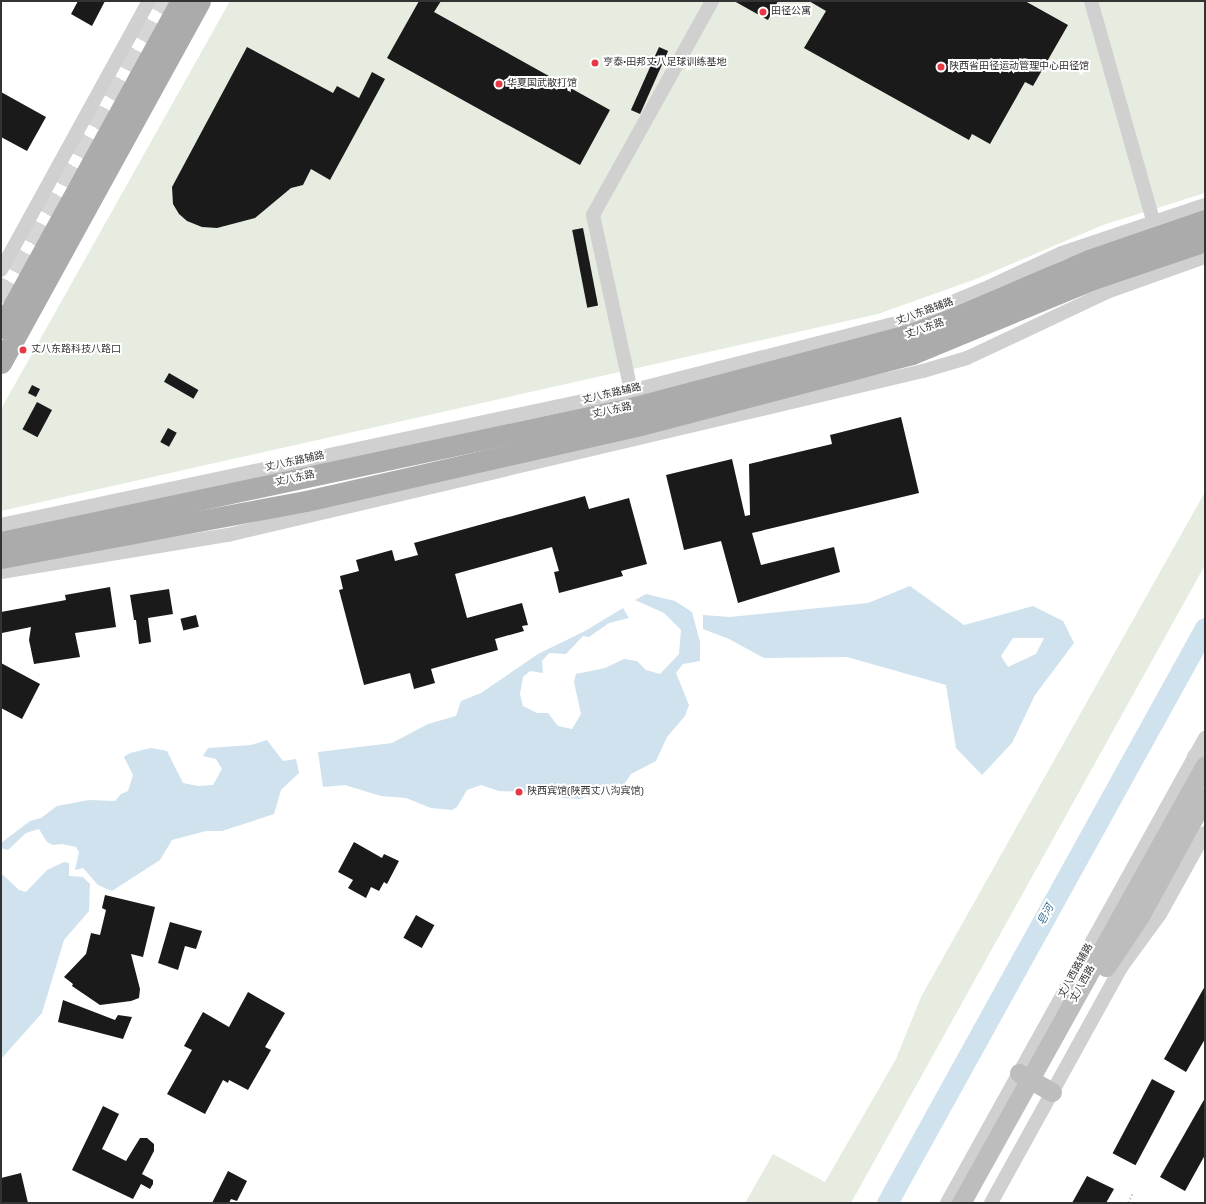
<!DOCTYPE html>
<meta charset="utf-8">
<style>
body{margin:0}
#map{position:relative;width:1206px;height:1204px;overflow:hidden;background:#fff;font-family:Rubik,"Noto Sans SC",sans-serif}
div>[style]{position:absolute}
.green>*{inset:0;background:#e6ecdf}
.water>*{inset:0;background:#cfe2ee}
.river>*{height:21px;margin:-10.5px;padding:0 10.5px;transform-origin:10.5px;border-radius:10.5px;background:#cfe2ee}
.building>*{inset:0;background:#1a1a1a;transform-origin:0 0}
.trunk-tunnel>*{height:22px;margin-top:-11px;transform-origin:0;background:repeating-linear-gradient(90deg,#d6d6d6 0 22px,transparent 0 33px)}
.path>*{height:2px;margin-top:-1px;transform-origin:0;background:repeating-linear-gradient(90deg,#cdcdcd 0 2px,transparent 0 4px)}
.minor>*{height:14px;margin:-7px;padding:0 7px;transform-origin:7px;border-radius:7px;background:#d0d0d0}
.tertiary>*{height:17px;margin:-8.5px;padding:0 8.5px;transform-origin:8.5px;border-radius:8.5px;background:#d0d0d0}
.secondary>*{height:19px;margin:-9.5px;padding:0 9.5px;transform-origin:9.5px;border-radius:9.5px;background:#bdbdbd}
.primary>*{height:21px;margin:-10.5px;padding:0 10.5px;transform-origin:10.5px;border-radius:10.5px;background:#ababab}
.dots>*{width:11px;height:11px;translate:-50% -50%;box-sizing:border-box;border:2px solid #fff;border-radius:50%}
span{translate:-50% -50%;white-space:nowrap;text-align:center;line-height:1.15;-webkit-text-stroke:4px #fff;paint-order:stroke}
.poi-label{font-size:10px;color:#333}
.left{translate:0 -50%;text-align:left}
.street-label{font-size:10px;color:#333}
.water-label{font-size:11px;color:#3f7597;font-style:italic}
.frame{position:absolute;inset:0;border:2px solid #333;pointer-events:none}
</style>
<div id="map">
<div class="green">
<div style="clip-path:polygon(230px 1px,1205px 1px,1205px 193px,1103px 225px,976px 279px,878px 314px,1px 511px,1px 409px)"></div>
<div style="clip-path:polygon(1205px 492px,1205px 565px,851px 1203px,745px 1203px,773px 1154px,825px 1182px,896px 1059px,921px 997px)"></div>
</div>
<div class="water">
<div style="clip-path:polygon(evenodd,910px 586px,964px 625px,1033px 606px,1063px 621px,1074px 643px,1035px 695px,1012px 743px,982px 775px,956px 748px,946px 685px,847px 657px,764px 658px,729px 639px,703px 629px,703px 615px,730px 617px,868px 603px,910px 586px,1013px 638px,1044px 638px,1036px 654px,1008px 667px,1001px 656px,1013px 638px)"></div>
<div style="clip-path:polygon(646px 594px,675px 601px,692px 612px,700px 642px,700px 661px,683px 664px,676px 673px,689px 705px,685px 716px,667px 737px,656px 761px,631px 774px,623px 786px,618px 783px,610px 791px,594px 792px,581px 799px,563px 798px,553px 793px,499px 791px,481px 785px,467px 790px,457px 807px,452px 810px,431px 808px,406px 798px,381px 796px,345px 785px,323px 787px,318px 752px,392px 743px,428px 724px,456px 716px,461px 701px,481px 693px,538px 654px,585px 631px,623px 608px,629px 618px,609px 623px,589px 637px,583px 636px,566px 654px,549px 653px,542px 661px,543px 673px,530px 671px,523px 677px,520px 694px,523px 706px,537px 713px,548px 713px,558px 726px,572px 729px,581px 714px,574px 682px,576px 674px,605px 668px,624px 659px,637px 661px,646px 670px,660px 674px,679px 654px,681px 630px,664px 613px,635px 600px)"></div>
<div style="clip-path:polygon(267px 740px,283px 761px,296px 759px,299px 773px,281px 790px,274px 814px,222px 831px,206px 831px,172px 840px,160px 860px,112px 891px,98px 885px,83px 868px,75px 870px,79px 852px,76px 847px,62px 844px,53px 845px,47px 842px,39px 829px,26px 833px,8px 850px,1px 848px,1px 843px,30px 821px,41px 818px,57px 806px,89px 800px,115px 801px,121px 794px,128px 791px,133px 775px,124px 757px,130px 753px,151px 748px,167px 751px,183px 783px,198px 786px,213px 785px,222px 769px,216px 759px,203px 756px,208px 748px,251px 745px)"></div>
<div style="clip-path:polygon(64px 862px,69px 863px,69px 876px,83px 877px,90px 884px,89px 911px,64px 940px,42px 1013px,1px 1059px,1px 873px,19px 890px,26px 892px,47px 870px)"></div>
</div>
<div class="river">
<div style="left:887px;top:1203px;width:657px;rotate:-61.06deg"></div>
</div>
<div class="building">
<div style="clip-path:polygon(78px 1px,105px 1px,92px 26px,71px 14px)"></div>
<div style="clip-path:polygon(419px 1px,441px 1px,434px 12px,610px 110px,580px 165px,387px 58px)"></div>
<div style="clip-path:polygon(734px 1px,778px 1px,768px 20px)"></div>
<div style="clip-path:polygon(809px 1px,1025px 1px,1068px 25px,1033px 86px,1025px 82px,990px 144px,972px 134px,969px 140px,804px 48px,826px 11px)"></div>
<div style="clip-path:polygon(247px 47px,333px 93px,337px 86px,359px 98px,372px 72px,385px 79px,330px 180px,311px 169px,303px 185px,291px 188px,255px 218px,217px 228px,202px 227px,187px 221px,179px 214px,173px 204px,172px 187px)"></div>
<div style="left:659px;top:47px;width:10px;height:69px;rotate:24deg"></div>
<div style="clip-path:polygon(1px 92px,46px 117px,27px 151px,1px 137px)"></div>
<div style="left:583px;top:228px;width:79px;height:11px;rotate:79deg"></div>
<div style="left:169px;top:373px;width:34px;height:10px;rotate:30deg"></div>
<div style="left:32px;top:385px;width:9px;height:9px;rotate:27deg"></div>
<div style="left:37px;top:402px;width:17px;height:31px;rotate:28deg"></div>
<div style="clip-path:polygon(901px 417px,919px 493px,752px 533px,761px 565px,834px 547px,840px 572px,738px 603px,721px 541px,684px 550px,666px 475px,732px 459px,745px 516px,750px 515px,749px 464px,832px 444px,830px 435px)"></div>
<div style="left:168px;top:428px;width:10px;height:16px;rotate:29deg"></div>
<div style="clip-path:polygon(585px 496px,589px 509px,629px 498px,647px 564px,621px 571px,623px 576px,559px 593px,554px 572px,559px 571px,552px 547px,455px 574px,467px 618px,522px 603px,528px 625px,522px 626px,524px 631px,495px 639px,498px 650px,431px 669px,435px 683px,414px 689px,410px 673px,364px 685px,339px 590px,343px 589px,340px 576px,359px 571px,356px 560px,392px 550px,395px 561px,418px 555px,414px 543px)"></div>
<div style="clip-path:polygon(110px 587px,116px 627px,75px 633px,80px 657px,34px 664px,29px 640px,31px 627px,2px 633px,1px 612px,66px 600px,65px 595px)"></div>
<div style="clip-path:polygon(169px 589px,173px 614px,148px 618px,151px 642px,139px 644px,136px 620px,134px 620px,130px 595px)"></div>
<div style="left:196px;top:615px;width:12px;height:16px;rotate:76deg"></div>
<div style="clip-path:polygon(1px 663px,40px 684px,22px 719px,1px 708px)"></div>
<div style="clip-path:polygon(354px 842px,382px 858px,384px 854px,399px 861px,387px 884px,384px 882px,379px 891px,371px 887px,366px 898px,348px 888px,353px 880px,338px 872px)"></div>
<div style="clip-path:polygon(105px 895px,155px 907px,143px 957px,131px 954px,140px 989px,139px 998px,131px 1001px,100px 1005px,72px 986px,73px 984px,64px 977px,86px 954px,91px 933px,100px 935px,106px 910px,102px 908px)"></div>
<div style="left:416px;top:915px;width:21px;height:26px;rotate:29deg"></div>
<div style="clip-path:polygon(170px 922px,202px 931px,196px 949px,185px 946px,178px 970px,158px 963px)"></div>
<div style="clip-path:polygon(1205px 986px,1205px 1039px,1186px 1072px,1164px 1059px)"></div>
<div style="clip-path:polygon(248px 992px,285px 1013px,265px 1047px,271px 1050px,248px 1090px,229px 1080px,228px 1083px,223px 1080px,205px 1114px,167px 1094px,192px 1050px,184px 1046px,203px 1012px,229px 1027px)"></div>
<div style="clip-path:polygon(63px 1000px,115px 1020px,118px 1015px,132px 1017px,123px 1039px,58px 1022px)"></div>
<div style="left:1152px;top:1079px;width:26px;height:84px;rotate:28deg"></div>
<div style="clip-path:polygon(1205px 1098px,1205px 1155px,1185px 1191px,1160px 1177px)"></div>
<div style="clip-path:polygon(103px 1106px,119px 1114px,102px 1149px,126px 1161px,140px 1138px,147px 1138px,154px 1144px,154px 1151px,142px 1174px,153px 1180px,153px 1184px,150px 1189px,141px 1184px,133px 1199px,72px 1170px)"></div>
<div style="clip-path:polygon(228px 1171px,247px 1181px,237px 1201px,231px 1199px,229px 1203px,212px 1203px)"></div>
<div style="clip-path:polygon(21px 1173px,28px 1203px,1px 1203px,1px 1178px)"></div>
<div style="clip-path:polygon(1087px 1176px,1114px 1189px,1106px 1203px,1072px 1203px)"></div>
</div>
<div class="trunk-tunnel">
<div style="left:1px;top:302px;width:344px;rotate:-61deg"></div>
</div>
<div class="path">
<div style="left:1128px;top:1203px;width:11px;rotate:-63deg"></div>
</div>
<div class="minor">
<div style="left:1091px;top:1px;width:238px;rotate:74.2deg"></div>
<div style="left:1px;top:270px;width:307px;rotate:-61.2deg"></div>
<div style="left:633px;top:400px;width:189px;rotate:-102.2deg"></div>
<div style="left:593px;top:215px;width:245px;rotate:-60.9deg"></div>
<div style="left:1px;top:525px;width:643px;rotate:-12.03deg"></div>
<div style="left:630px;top:391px;width:288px;rotate:-14.3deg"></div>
<div style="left:909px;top:320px;width:81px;rotate:-22.5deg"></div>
<div style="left:984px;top:289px;width:86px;rotate:-24.8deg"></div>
<div style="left:1062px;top:253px;width:151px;rotate:-18.6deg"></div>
<div style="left:1px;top:572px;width:230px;rotate:-9.3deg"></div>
<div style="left:228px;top:535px;width:714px;rotate:-13.28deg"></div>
<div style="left:923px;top:371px;width:46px;rotate:-16.5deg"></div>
<div style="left:967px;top:358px;width:155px;rotate:-25.2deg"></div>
<div style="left:1107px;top:292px;width:104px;rotate:-19.7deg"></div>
<div style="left:947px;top:1203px;width:532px;rotate:-60.98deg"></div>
<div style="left:991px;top:1203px;width:271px;rotate:-61.1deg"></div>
<div style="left:1122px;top:966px;width:64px;rotate:-53.8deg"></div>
<div style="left:1160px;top:914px;width:93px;rotate:-60.9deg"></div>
</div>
<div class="tertiary">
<div style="left:1195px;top:756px;width:11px;rotate:27deg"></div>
</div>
<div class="secondary">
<div style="left:1106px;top:967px;width:61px;rotate:-56.3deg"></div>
<div style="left:1140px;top:916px;width:135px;rotate:-61.2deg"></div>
<div style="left:1019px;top:1073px;width:38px;rotate:30deg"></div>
<div style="left:961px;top:1203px;width:501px;rotate:-60.88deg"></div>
</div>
<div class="primary">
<div style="left:1px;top:328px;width:373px;rotate:-61.2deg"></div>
<div style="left:1px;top:363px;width:413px;rotate:-61.2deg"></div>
<div style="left:1px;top:542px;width:648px;rotate:-12.02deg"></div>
<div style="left:635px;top:407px;width:282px;rotate:-14.8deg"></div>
<div style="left:908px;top:335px;width:44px;rotate:-20.1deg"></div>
<div style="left:949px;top:320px;width:152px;rotate:-23.2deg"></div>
<div style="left:1089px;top:260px;width:123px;rotate:-19deg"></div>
<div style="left:1px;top:558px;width:310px;rotate:-10.6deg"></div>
<div style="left:306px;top:501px;width:343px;rotate:-12.8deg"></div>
<div style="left:640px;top:425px;width:281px;rotate:-14.6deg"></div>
<div style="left:912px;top:354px;width:196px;rotate:-22.5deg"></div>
<div style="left:1093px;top:279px;width:118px;rotate:-18.7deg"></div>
</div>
<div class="dots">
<div style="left:763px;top:12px;background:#e63946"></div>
<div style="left:595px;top:63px;background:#e63946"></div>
<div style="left:941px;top:67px;background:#e63946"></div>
<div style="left:499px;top:84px;background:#e63946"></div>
<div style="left:23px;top:350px;background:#e63946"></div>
<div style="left:519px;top:792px;background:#e63946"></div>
</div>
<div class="poi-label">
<span class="left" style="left:771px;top:12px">田径公寓</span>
<span class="left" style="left:603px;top:63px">亨泰·田邦丈八足球训练基地</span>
<span class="left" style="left:949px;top:67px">陕西省田径运动管理中心田径馆</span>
<span class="left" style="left:507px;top:84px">华夏国武散打馆</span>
<span class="left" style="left:31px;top:350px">丈八东路科技八路口</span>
<span class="left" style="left:527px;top:792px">陕西宾馆(陕西丈八沟宾馆)</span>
</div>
<div class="street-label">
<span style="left:925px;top:312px;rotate:-20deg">丈八东路辅路</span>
<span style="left:925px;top:329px;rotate:-19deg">丈八东路</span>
<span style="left:612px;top:394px;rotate:-13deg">丈八东路辅路</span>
<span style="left:612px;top:411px;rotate:-12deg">丈八东路</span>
<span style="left:295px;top:462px;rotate:-12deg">丈八东路辅路</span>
<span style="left:295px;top:479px;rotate:-12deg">丈八东路</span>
<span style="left:1076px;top:971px;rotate:-61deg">丈八西路辅路</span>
<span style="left:1083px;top:984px;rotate:-61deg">丈八西路</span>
</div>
<div class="water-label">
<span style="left:1046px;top:915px;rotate:-61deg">皂河</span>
</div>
<div class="frame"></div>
</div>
